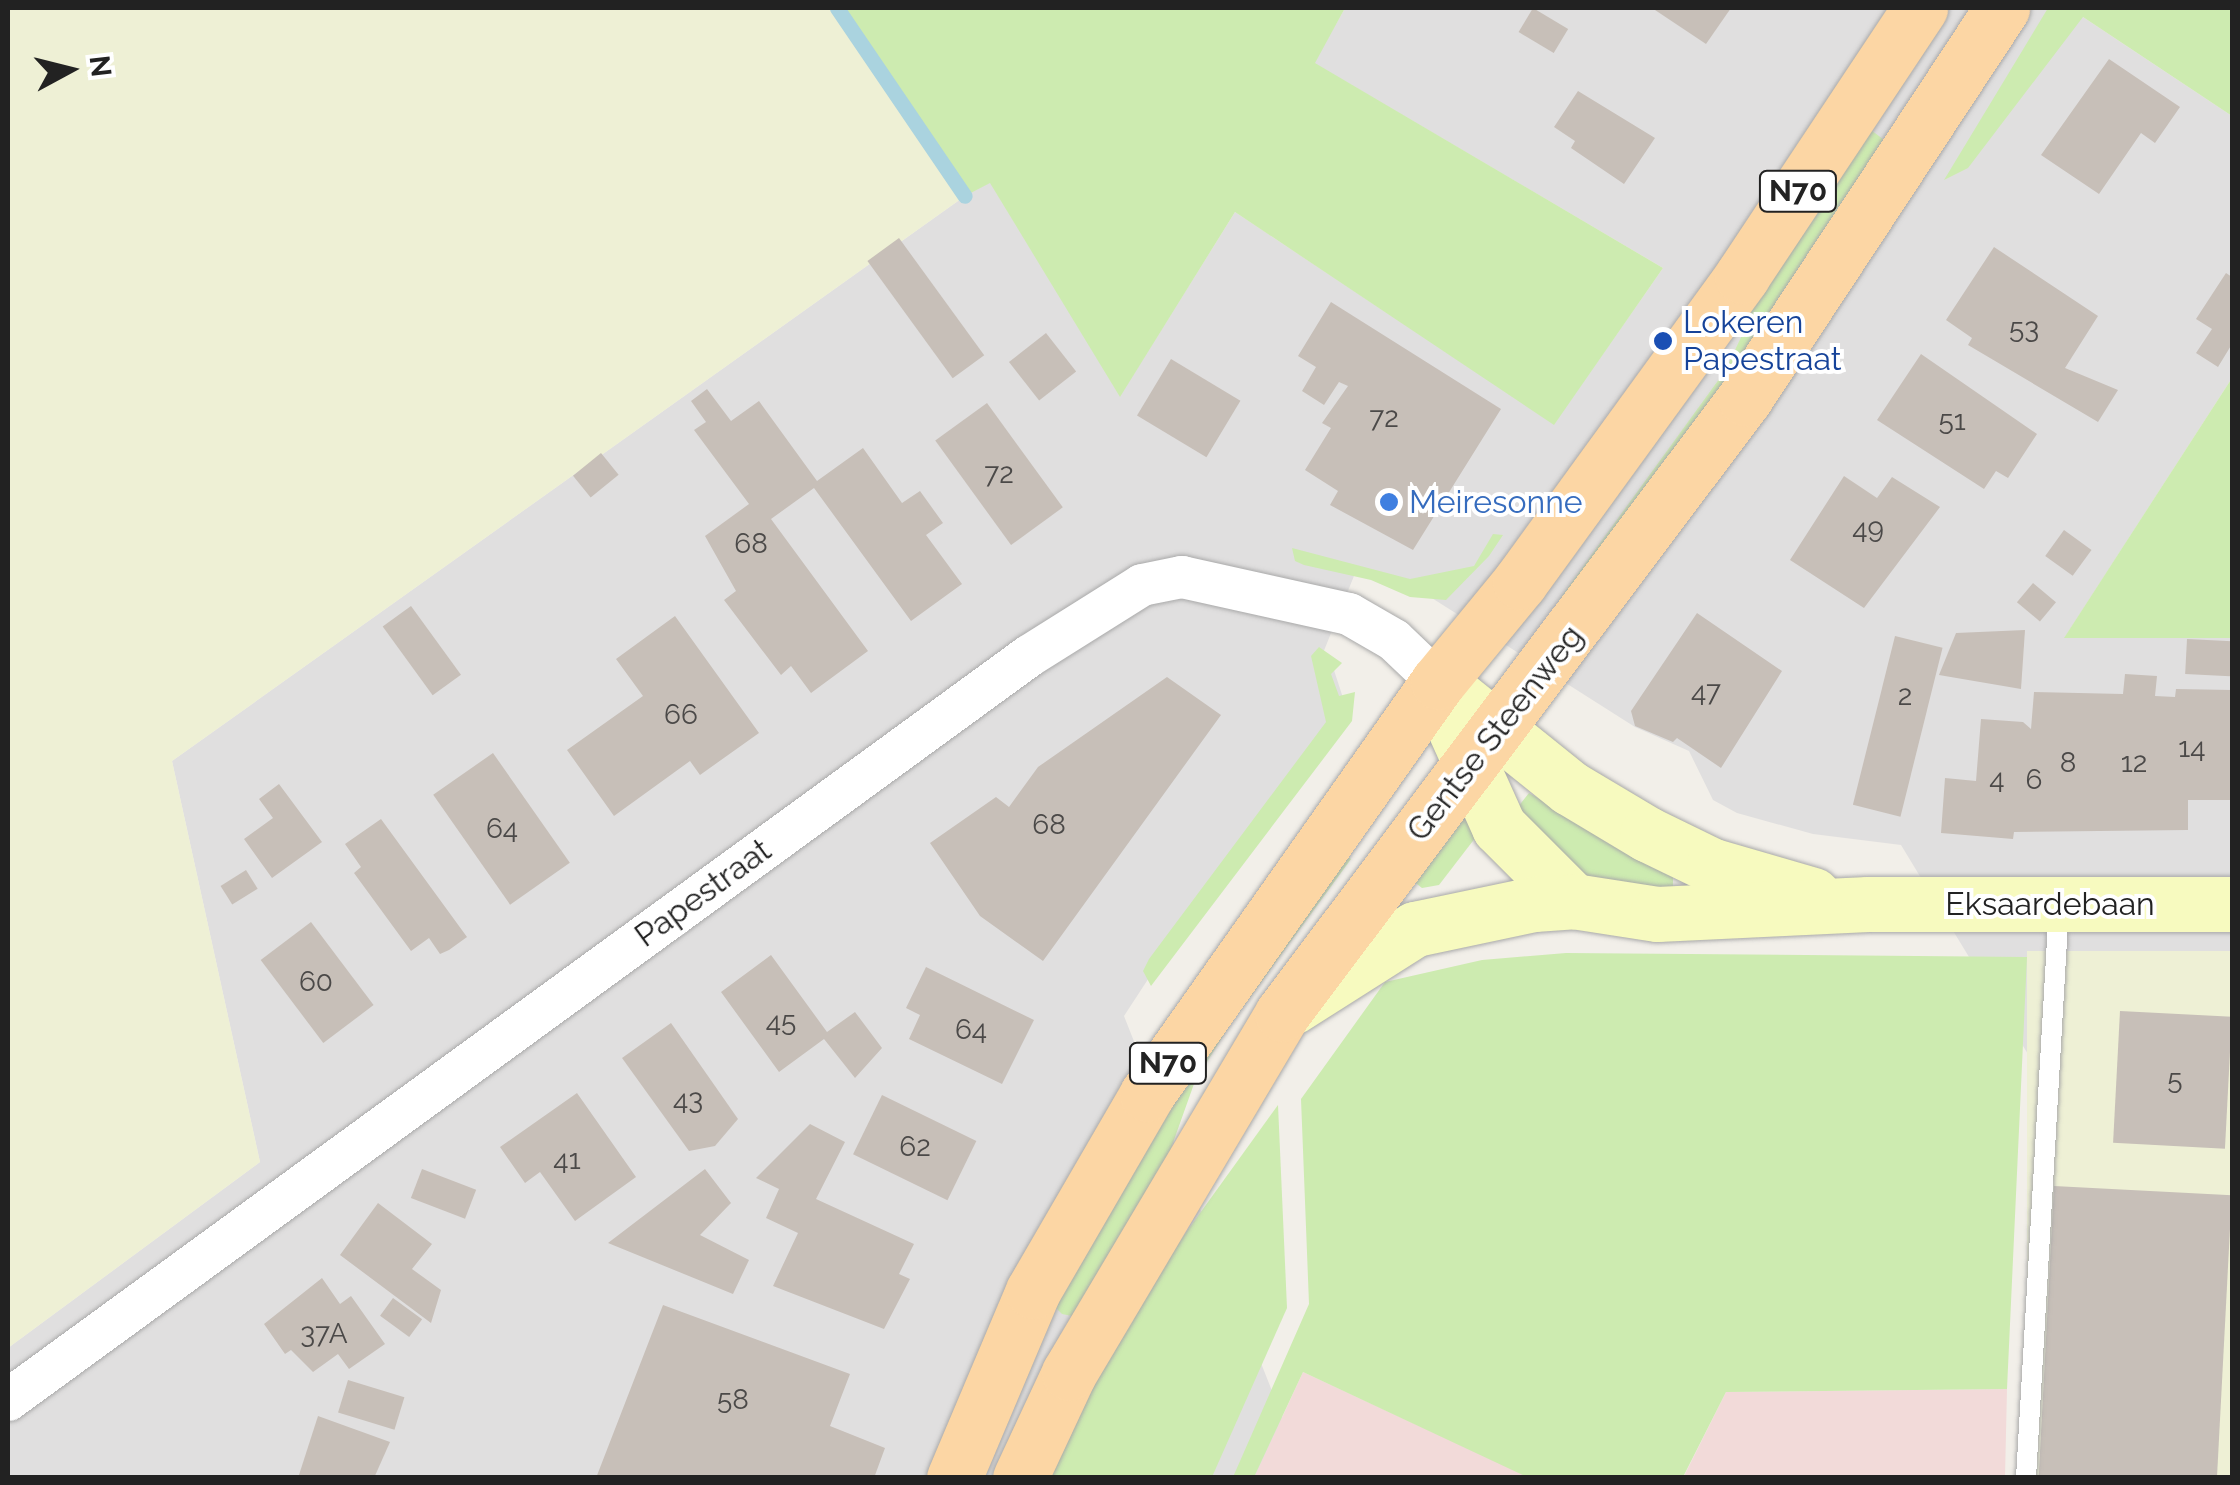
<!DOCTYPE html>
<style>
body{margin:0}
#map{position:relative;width:2240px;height:1485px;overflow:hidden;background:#f2efe9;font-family:Raleway,sans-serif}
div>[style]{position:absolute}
.residential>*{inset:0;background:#e0dfdf}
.commercial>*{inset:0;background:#f2dad9}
.farmland>*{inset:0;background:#eef0d5;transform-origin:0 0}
.grass>*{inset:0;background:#cdebb0}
.stream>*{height:15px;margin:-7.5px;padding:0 7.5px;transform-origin:7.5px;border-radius:7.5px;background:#aad3df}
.building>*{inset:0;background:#c7bfb8;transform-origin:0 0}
.roads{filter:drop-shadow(0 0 2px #a9a9a9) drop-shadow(0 0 2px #a9a9a9)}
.service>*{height:20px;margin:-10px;padding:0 10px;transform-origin:10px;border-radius:10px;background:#fff}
.minor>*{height:42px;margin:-21px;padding:0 21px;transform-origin:21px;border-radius:21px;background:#fff}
.secondary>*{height:55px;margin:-27.5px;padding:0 27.5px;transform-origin:27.5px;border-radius:27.5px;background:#f7fabf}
.primary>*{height:55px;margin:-27.5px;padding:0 27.5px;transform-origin:27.5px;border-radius:27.5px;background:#fcd6a4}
.dots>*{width:28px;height:28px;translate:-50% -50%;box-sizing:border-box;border:5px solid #fff;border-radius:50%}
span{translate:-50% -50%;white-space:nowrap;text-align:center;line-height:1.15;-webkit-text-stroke:8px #fff;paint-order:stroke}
.number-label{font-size:28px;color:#4b4948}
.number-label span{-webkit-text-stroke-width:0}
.shield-label span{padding:2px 8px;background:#fff;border:2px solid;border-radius:8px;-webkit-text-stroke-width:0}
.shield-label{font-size:30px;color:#222;font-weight:700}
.transit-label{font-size:32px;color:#164399}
.left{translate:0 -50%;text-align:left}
.shop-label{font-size:32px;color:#366cbe}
.street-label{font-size:32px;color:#222}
.frame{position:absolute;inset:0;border:10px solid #222;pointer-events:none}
.north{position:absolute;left:20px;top:20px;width:100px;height:100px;-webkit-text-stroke:8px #fff;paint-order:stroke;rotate:83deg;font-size:28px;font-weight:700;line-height:40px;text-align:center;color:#222}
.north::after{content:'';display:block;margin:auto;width:35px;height:45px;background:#222;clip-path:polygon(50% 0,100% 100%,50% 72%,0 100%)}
</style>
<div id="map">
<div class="residential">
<div style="clip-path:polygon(1345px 8px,2089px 8px,2083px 17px,2232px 116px,2232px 378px,2065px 637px,2232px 638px,2232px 1390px,1901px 845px,1813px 834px,1737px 813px,1713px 800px,1689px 751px,1635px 727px,1405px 581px,1358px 566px,1321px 658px,1331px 661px,1346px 707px,1203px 895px,1124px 1016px,1306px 1477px,8px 1477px,8px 1348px,260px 1162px,172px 761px,965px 196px,990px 182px,1120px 396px,1235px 212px,1554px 424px,1663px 268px,1314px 63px)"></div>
</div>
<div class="commercial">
<div style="clip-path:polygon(1303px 1372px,1529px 1477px,1254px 1478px)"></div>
<div style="clip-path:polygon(2007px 1389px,2005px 1477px,1683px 1478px,1726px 1392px)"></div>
</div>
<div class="farmland">
<div style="clip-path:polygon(8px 8px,837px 8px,965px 196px,172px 761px,260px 1162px,8px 1348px)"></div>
<div style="left:2232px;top:951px;width:526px;height:205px;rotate:90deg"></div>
</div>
<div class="grass">
<div style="clip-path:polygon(837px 8px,1345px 8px,1315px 63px,1663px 268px,1554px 425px,1235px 212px,1120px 397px,990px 183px,965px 196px)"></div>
<div style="clip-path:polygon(2048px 8px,2232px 8px,2232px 116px,2083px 17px,1968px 168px,1944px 180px)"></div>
<div style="clip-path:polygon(1871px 130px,1888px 143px,1732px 392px,1558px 601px,1725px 371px,1745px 329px,1753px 288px)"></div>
<div style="clip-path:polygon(2232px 378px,2232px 638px,2064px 638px)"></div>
<div style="clip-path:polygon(1493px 534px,1503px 535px,1489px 556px,1446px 600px,1410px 597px,1371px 580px,1304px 565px,1295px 561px,1292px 548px,1410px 579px,1474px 566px)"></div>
<div style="clip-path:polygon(1319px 647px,1342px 663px,1331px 674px,1339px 696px,1355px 692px,1352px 721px,1151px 986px,1143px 971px,1149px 959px,1326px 722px,1311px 656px)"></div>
<div style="clip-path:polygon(1529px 793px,1673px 874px,1673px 890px,1585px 881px,1514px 812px)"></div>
<div style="clip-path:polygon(1462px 813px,1479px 833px,1439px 885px,1422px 888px,1409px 878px)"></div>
<div style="clip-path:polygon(1340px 851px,1351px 859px,1230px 1025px,1195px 1081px,1164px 1168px,1072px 1316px,1062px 1314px,1054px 1306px,1126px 1164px)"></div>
<div style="clip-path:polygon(1566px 953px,2027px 957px,2007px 1389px,1726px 1392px,1683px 1477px,1529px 1478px,1303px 1372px,1254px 1477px,1233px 1477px,1309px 1304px,1301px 1099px,1385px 982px,1482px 960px)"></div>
<div style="clip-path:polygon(1278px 1105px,1287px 1308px,1212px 1477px,1037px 1478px,1164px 1263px)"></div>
</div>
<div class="stream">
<div style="left:837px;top:8px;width:227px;rotate:55.8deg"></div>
</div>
<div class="building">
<div style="left:1533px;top:8px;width:41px;height:28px;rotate:31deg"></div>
<div style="clip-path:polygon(1652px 8px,1731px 8px,1706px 44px)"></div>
<div style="clip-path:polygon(2109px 59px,2180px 107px,2155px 143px,2141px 133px,2099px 194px,2041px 155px)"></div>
<div style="clip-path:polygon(1578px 91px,1655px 138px,1624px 184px,1571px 148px,1575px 141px,1554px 127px)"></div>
<div style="left:899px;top:238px;width:145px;height:39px;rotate:54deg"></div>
<div style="clip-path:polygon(1994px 247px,2098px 316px,2065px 368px,2118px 390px,2098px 422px,1968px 345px,1972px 338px,1946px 320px)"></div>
<div style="clip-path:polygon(2226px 273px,2232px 277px,2232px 344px,2218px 367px,2196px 353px,2212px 329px,2196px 319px)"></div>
<div style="clip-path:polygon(1331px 302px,1501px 409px,1413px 550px,1330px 505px,1338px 491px,1305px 470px,1331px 428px,1322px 423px,1348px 386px,1339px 382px,1324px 405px,1302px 391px,1316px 367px,1298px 356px)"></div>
<div style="left:1046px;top:333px;width:49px;height:47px;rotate:52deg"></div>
<div style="clip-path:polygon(1921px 354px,2037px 434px,2008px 478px,1996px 471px,1984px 489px,1877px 420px)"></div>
<div style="left:1171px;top:359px;width:81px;height:66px;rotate:31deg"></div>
<div style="clip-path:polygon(707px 389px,731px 421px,759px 401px,817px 481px,863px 448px,902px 503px,920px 491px,943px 523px,926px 535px,962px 584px,911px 621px,814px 488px,771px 519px,868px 651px,811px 693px,791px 666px,781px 675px,724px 600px,736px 591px,705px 536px,749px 504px,694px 430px,706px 422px,691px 401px)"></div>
<div style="left:987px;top:403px;width:129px;height:64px;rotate:54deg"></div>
<div style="left:601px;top:453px;width:28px;height:36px;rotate:51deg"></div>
<div style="clip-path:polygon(1844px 476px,1877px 498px,1892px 477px,1940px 507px,1864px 608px,1790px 560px)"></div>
<div style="left:2064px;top:530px;width:34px;height:32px;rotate:36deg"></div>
<div style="left:2033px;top:583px;width:30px;height:25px;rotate:40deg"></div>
<div style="left:411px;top:606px;width:85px;height:35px;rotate:54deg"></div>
<div style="clip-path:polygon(1697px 613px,1782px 671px,1721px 768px,1677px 738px,1673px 742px,1635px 726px,1631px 711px)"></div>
<div style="clip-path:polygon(675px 616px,759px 733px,700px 775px,690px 761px,614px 816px,567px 750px,643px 696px,616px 659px)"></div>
<div style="clip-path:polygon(2025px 630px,2021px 689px,1939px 675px,1956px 633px)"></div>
<div style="left:1895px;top:636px;width:49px;height:174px;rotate:14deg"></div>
<div style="left:2187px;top:639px;width:45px;height:35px;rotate:3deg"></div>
<div style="clip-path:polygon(2125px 674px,2157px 676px,2155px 696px,2175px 697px,2176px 689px,2232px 690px,2232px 800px,2188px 800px,2188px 830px,2014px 832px,2013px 839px,1941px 833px,1945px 778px,1976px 781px,1981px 719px,2023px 722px,2031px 729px,2034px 692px,2123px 694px)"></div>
<div style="clip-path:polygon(1167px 677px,1221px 715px,1043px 961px,980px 916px,930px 843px,996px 797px,1009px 807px,1038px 767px)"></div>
<div style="left:493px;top:753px;width:134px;height:73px;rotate:55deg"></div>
<div style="clip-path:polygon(279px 784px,322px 842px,272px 878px,244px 839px,273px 818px,259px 799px)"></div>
<div style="clip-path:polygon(381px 819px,467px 937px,449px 950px,440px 954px,429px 938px,411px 951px,354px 873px,361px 867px,345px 844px)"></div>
<div style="left:246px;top:870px;width:22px;height:30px;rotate:58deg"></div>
<div style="left:311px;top:922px;width:104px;height:63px;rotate:53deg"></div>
<div style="clip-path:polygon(771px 955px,827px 1032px,855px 1012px,882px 1048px,855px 1078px,824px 1039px,779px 1072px,721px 992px)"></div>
<div style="clip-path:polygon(926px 967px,1034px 1020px,1002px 1084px,909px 1039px,920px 1015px,906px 1008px)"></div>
<div style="left:2120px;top:1011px;width:112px;height:132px;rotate:3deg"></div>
<div style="clip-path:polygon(671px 1023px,738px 1119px,715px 1146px,689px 1151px,622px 1058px)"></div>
<div style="clip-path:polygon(577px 1093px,636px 1177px,575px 1221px,540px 1172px,525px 1183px,500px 1147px)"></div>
<div style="left:882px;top:1095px;width:105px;height:66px;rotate:26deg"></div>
<div style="clip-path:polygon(810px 1124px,845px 1142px,816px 1199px,914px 1244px,899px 1274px,910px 1279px,884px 1329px,773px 1286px,798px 1233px,766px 1218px,779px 1189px,756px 1178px)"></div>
<div style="left:422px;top:1169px;width:58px;height:31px;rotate:21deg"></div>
<div style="clip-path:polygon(705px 1169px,731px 1203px,700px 1235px,749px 1260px,733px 1294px,608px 1243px)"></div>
<div style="left:2054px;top:1186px;width:178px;height:292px;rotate:3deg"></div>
<div style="clip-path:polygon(378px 1203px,432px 1244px,412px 1269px,441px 1290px,431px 1323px,340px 1255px)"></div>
<div style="clip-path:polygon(322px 1278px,340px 1304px,351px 1296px,385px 1344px,349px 1369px,338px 1354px,313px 1372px,291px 1350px,285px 1354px,264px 1324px)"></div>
<div style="left:393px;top:1298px;width:36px;height:22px;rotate:36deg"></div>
<div style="clip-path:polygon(663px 1305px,850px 1374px,830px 1426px,885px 1448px,874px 1478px,596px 1478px)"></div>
<div style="left:348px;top:1380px;width:59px;height:34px;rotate:17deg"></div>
<div style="clip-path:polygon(318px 1416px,390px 1442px,374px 1478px,298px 1478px)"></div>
</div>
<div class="roads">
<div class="service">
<div style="left:2026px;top:1478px;width:574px;rotate:-86.7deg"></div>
</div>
<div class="minor">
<div style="left:8px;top:1400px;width:1263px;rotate:-36.08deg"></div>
<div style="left:1029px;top:656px;width:133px;rotate:-32.1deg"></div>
<div style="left:1142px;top:585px;width:41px;rotate:-11.3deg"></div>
<div style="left:1182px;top:577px;width:171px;rotate:12.5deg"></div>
<div style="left:1349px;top:614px;width:52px;rotate:30deg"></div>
<div style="left:1394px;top:640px;width:61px;rotate:43.7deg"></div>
</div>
<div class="secondary">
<div style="left:1438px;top:682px;width:169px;rotate:38.8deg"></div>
<div style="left:1570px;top:788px;width:90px;rotate:30.9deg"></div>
<div style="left:1647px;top:834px;width:73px;rotate:25.9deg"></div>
<div style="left:1713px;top:866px;width:104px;rotate:16.2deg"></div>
<div style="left:1454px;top:727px;width:110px;rotate:65.8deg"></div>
<div style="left:1499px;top:827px;width:105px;rotate:45deg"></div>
<div style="left:1292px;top:1007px;width:146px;rotate:-32.4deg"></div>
<div style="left:1415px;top:929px;width:122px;rotate:-11.9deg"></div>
<div style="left:1534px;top:904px;width:39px;rotate:-4deg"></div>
<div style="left:1573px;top:901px;width:85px;rotate:8.8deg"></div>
<div style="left:1657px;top:914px;width:211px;rotate:-2.7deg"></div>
<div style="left:1868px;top:904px;width:364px"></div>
</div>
<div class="primary">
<div style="left:954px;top:1478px;width:203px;rotate:-67.1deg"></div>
<div style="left:1033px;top:1291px;width:228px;rotate:-59.9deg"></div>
<div style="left:1147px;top:1094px;width:504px;rotate:-54.77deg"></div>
<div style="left:1438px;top:682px;width:129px;rotate:-50.6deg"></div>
<div style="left:1520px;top:582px;width:378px;rotate:-54deg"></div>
<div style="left:1742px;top:276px;width:322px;rotate:-56.4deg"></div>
<div style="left:1020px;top:1478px;width:116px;rotate:-65deg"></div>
<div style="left:1069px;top:1373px;width:417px;rotate:-59.3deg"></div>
<div style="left:1282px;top:1014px;width:771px;rotate:-53.07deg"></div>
<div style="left:1745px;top:398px;width:467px;rotate:-56.6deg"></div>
</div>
</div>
<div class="dots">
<div style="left:1663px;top:341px;background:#1a4fb4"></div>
<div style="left:1389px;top:502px;background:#3f7fe0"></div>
</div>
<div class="number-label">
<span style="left:2024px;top:329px">53</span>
<span style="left:1384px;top:418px">72</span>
<span style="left:1952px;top:421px">51</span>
<span style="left:999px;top:474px">72</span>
<span style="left:1868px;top:529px">49</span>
<span style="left:751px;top:544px">68</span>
<span style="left:1706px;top:692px">47</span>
<span style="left:1905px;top:696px">2</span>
<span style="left:681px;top:715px">66</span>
<span style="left:2192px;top:748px">14</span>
<span style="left:2068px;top:763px">8</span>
<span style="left:2134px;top:763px">12</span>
<span style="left:1997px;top:779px">4</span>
<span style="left:2034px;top:780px">6</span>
<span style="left:1049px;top:825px">68</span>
<span style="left:502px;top:829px">64</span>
<span style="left:316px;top:982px">60</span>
<span style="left:781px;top:1022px">45</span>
<span style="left:971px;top:1030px">64</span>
<span style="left:2175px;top:1080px">5</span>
<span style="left:688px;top:1100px">43</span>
<span style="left:915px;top:1147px">62</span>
<span style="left:567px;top:1160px">41</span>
<span style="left:324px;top:1334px">37A</span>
<span style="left:733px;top:1400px">58</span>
</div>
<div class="shield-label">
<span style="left:1798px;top:191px">N70</span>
<span style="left:1168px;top:1063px">N70</span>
</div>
<div class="transit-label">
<span class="left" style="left:1683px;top:341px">Lokeren<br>Papestraat</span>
</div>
<div class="shop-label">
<span class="left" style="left:1409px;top:502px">Meiresonne</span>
</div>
<div class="street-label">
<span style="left:1495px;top:733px;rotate:-52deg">Gentse Steenweg</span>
<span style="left:703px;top:893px;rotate:-36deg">Papestraat</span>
<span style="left:2050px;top:904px">Eksaardebaan</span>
</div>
<div class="frame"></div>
<div class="north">N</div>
</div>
